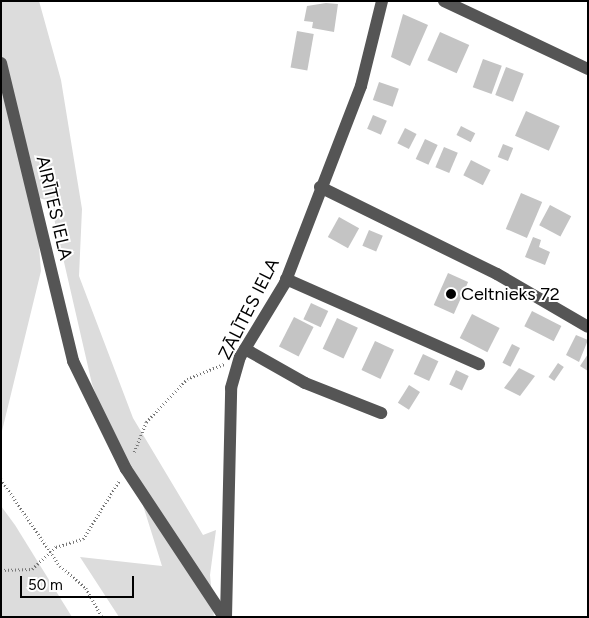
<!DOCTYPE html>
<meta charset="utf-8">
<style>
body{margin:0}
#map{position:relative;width:589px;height:618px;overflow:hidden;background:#fff;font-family:Figtree,sans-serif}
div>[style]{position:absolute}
.green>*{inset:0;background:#dcdcdc}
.building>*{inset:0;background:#c4c4c4;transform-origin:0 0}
.path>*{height:2.5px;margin-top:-1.25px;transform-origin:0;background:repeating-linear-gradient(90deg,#777 0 1px,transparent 0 3.5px)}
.minor>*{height:12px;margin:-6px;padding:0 6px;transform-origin:6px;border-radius:6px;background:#555}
.dots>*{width:14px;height:14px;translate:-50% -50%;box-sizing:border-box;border:2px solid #fff;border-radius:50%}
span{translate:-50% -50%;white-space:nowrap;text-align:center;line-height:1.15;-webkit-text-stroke:4px #fff;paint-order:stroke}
.street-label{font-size:18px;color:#000}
.poi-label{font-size:18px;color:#000}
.left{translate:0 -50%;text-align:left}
.frame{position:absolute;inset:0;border:2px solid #000;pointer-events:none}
.scale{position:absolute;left:20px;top:576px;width:114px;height:22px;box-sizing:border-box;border:2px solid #000;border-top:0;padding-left:6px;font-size:15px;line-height:18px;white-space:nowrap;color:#000;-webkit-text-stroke:4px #fff;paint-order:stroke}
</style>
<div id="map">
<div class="green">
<div style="clip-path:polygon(1px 1px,39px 1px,61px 80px,82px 209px,79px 276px,133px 418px,203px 535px,216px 530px,210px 575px,214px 617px,119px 617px,80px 557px,162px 566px,131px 467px,112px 437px,92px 384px,50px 201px,35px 197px,41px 271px,1px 435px)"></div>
<div style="clip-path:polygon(1px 506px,15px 525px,72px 617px,1px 617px)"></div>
</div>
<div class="building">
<div style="clip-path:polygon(326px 3px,338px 4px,334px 32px,312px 28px,313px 22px,304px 21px,307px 6px)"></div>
<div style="clip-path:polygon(403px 14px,428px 25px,410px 66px,391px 57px)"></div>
<div style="left:297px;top:31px;width:17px;height:37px;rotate:10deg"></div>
<div style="left:440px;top:32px;width:32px;height:31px;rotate:24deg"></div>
<div style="left:483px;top:59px;width:20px;height:30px;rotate:20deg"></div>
<div style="left:506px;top:67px;width:19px;height:30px;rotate:21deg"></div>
<div style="left:379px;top:82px;width:21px;height:19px;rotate:19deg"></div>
<div style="left:526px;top:111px;width:37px;height:27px;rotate:24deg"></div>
<div style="left:373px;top:115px;width:15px;height:15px;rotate:23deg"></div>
<div style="left:461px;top:126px;width:16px;height:10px;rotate:27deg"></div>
<div style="left:405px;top:128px;width:13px;height:17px;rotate:27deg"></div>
<div style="left:425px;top:139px;width:14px;height:22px;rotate:25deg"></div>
<div style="left:503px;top:144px;width:11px;height:14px;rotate:22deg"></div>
<div style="left:444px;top:147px;width:15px;height:22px;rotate:23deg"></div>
<div style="left:471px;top:160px;width:22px;height:17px;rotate:27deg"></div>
<div style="left:521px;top:193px;width:23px;height:39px;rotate:23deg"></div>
<div style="left:550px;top:205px;width:24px;height:23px;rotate:28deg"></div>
<div style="left:339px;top:217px;width:23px;height:23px;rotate:29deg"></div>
<div style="left:369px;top:230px;width:15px;height:17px;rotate:23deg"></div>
<div style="clip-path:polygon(533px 237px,541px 240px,539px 247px,550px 252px,545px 265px,525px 257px)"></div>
<div style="left:448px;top:273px;width:22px;height:35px;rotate:24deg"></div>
<div style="left:311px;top:303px;width:19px;height:18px;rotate:25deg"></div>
<div style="left:532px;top:311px;width:33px;height:17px;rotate:27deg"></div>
<div style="left:472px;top:314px;width:31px;height:27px;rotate:27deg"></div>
<div style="left:294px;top:317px;width:22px;height:33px;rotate:27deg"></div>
<div style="left:337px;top:318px;width:23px;height:34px;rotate:25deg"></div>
<div style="clip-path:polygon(576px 335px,588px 340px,579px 362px,566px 355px)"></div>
<div style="left:375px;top:341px;width:21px;height:32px;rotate:25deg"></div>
<div style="left:512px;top:344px;width:9px;height:21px;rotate:27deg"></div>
<div style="left:423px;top:354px;width:17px;height:22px;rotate:25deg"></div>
<div style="clip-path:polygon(588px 354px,588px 371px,580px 366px)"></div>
<div style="left:558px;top:363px;width:7px;height:17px;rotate:34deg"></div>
<div style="clip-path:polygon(519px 368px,535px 376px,520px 396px,504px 388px)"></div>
<div style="left:456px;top:370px;width:14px;height:16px;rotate:25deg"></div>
<div style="left:409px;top:385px;width:13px;height:21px;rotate:32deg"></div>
</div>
<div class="path">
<div style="left:134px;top:452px;width:32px;rotate:-68deg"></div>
<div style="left:146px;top:422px;width:59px;rotate:-46.4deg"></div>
<div style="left:187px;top:379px;width:40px;rotate:-22deg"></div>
<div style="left:1px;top:479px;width:105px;rotate:55.9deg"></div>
<div style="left:60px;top:566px;width:34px;rotate:40deg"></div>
<div style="left:86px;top:588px;width:33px;rotate:61deg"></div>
<div style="left:1px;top:570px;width:31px;rotate:-2deg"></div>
<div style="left:32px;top:569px;width:33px;rotate:-43deg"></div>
<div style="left:56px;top:547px;width:28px;rotate:-17deg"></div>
<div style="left:83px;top:539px;width:68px;rotate:-58.2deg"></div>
</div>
<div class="minor">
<div style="left:444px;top:1px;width:159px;rotate:25.3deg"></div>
<div style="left:1px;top:63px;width:307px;rotate:76.4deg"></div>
<div style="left:73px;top:361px;width:120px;rotate:63.9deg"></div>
<div style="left:126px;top:469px;width:178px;rotate:56.5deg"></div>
<div style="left:320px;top:187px;width:197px;rotate:26.2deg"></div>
<div style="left:497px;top:274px;width:105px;rotate:30.2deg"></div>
<div style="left:286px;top:279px;width:211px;rotate:23.8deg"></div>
<div style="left:245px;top:349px;width:69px;rotate:29.5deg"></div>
<div style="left:305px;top:383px;width:82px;rotate:21.5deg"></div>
<div style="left:226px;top:617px;width:229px;rotate:-88.7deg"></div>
<div style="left:231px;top:388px;width:32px;rotate:-74deg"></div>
<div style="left:240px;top:357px;width:87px;rotate:-58.7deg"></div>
<div style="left:285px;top:283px;width:211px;rotate:-68.9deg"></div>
<div style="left:361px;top:86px;width:88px;rotate:-76.1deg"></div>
</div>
<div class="dots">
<div style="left:451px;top:294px;background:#000"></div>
</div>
<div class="street-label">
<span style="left:54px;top:208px;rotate:77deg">AIRĪTES IELA</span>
<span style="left:249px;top:309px;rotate:-63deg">ZĀLĪTES IELA</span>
</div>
<div class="poi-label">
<span class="left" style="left:461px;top:294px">Celtnieks 72</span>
</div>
<div class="frame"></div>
<div class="scale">50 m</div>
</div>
